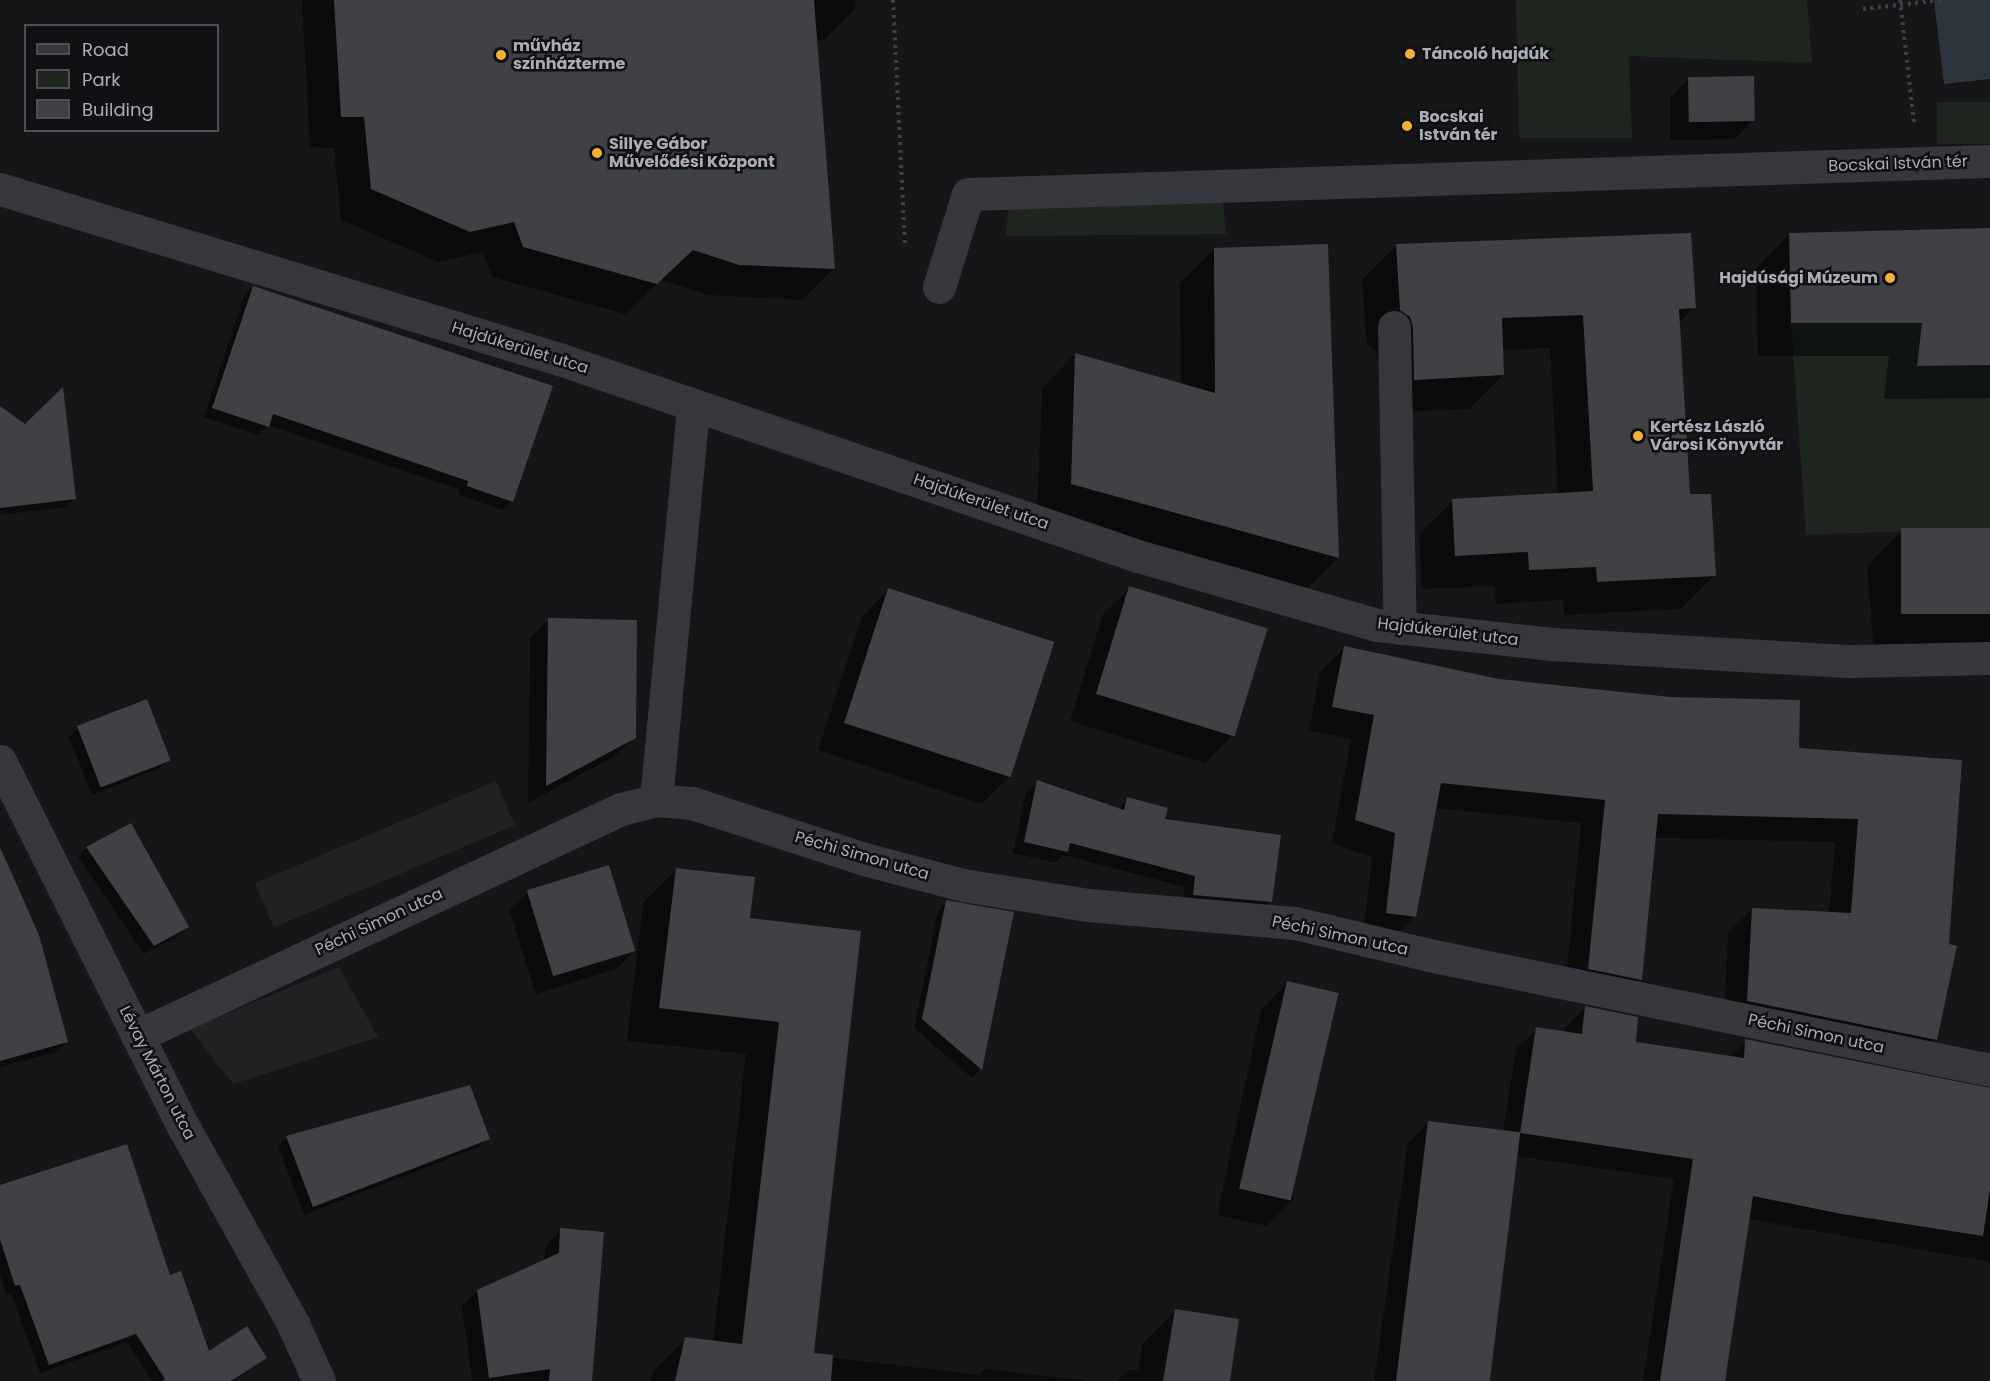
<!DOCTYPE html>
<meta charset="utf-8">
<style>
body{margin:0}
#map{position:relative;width:1990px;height:1381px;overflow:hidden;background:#161618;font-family:Poppins,sans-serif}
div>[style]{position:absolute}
.built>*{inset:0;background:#222225;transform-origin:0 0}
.green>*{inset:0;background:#1e261f;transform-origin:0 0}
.water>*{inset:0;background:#2c353c}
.shadow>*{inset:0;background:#0007}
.building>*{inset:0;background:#404145;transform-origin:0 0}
.path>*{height:4px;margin-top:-2px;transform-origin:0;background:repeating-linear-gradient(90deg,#3d3f44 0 3px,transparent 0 7.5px)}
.street>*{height:33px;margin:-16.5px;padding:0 16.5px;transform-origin:16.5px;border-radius:16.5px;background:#37383d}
.dots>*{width:16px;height:16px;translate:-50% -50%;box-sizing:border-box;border:3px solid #111113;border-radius:50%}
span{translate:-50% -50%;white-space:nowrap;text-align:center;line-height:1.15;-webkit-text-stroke:5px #111113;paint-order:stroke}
.poi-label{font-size:16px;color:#a8adb8;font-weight:700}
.left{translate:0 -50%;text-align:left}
.right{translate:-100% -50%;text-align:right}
.street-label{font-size:16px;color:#a8adb8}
.legend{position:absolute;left:24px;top:24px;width:195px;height:108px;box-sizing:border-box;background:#111113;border:2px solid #4d4f55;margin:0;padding:8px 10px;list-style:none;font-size:18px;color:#a8adb8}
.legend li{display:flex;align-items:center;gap:12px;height:30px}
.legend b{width:30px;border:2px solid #4d4f55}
</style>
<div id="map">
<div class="built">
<div style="left:496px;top:781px;width:48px;height:262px;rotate:67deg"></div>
<div style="clip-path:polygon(339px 967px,378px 1037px,233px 1084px,190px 1029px)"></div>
</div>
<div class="green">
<div style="clip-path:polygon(1516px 0,1807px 0,1812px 63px,1629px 56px,1632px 138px,1519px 138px)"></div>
<div style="left:1990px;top:102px;width:42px;height:53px;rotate:90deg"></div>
<div style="clip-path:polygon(1222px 195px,1226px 234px,1006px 236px,1009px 204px)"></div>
<div style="clip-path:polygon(1791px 323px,1922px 323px,1918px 366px,1990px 365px,1990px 528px,1806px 535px)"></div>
</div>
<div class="water">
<div style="clip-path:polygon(1934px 0,1990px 0,1990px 79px,1944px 84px)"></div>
</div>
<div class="shadow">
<div style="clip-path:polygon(302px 0,855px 0,856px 8px,825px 39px,816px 40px,833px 269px,802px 300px,708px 295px,661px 280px,625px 314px,492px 277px,483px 252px,438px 262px,341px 220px,334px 148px,310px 147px)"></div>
<div style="clip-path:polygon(1688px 79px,1753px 120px,1735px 139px,1670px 140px,1670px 98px)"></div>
<div style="clip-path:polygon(1990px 229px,1990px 398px,1884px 399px,1889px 356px,1758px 356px,1756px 268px,1790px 234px)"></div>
<div style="clip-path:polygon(1326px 246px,1338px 558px,1304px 591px,1037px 518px,1042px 388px,1075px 354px,1181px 385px,1180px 283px,1214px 249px)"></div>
<div style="clip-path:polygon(1396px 246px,1694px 307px,1679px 323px,1689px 496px,1715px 575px,1681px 609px,1564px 615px,1563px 600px,1496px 604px,1495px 586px,1422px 589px,1419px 534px,1453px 501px,1558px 494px,1550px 348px,1502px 350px,1503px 375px,1469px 409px,1380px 413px,1379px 361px,1376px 351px,1367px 344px,1362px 280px)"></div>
<div style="clip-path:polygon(253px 287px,512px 501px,503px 510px,459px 495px,460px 490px,268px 425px,259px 435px,204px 417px,244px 296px)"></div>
<div style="clip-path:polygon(0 408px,75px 498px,66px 507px,0 515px)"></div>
<div style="clip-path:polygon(1990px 530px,1990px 644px,1874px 652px,1867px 566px,1901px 532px)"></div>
<div style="clip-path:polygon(1130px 588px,1232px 736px,1205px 763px,1070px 721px,1103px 614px)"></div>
<div style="clip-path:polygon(888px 590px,1052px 644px,1008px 778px,982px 804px,818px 750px,862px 617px)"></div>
<div style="clip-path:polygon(549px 620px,634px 737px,615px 756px,528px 803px,530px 638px)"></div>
<div style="clip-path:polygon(1344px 648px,1798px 750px,1961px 761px,1936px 1039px,1912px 1063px,1724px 1025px,1728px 933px,1752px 909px,1829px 913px,1835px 842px,1654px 838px,1640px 979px,1617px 1003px,1565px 992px,1581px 823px,1435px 808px,1414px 917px,1390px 941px,1363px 936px,1372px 857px,1332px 843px,1351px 739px,1309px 730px,1320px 672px)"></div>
<div style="clip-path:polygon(78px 728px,169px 759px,160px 768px,92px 795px,69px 737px)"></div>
<div style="clip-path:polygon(1038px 782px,1117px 810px,1128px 799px,1163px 821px,1270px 901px,1259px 913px,1182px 906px,1185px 887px,1063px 855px,1055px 863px,1013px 853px,1026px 793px)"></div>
<div style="clip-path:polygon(87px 848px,187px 927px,178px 936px,144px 954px,78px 857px)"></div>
<div style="clip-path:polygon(676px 870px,749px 919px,859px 933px,812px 1355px,979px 1375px,985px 1369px,1090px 1381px,650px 1381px,653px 1372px,686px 1339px,713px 1342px,746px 1054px,627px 1041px,643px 903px)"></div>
<div style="clip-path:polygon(0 874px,67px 1042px,56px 1052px,0 1067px)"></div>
<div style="clip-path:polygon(528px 892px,635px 951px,616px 969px,536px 994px,509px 910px)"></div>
<div style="clip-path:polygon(947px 902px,981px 1069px,972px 1078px,914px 1028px,938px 911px)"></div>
<div style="clip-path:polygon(1287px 983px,1294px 1199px,1267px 1226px,1217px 1215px,1261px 1010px)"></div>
<div style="clip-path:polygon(1585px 1008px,1634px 1043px,1729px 1058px,1746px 1041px,1990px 1094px,1990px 1262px,1748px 1219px,1723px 1381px,1643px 1381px,1674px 1179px,1515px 1156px,1483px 1381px,1374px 1381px,1408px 1143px,1428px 1123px,1503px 1132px,1516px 1049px,1537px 1029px,1564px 1033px,1565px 1028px)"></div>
<div style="clip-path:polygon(287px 1138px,488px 1138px,479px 1147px,304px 1215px,278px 1146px)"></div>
<div style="clip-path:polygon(0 1187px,169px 1276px,208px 1353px,265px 1358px,234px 1381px,152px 1381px,127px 1342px,40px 1373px,11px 1293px,6px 1294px,0 1275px)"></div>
<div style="clip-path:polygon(561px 1230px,591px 1381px,472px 1381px,462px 1306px,478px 1291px,544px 1261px,546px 1245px)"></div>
<div style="clip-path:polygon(1176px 1310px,1228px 1381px,1117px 1381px,1130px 1369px,1138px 1370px,1143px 1343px)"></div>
</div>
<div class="building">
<div style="clip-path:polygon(334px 0,814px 0,835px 269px,739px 265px,693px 250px,657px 284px,523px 247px,514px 222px,470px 232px,371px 189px,364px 117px,341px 117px)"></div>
<div style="left:1754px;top:76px;width:45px;height:66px;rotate:89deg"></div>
<div style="clip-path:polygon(1990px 228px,1990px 365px,1917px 366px,1922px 323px,1791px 323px,1789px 233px)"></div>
<div style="clip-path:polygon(1691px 233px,1696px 308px,1679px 309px,1690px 494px,1711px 494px,1716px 576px,1597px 582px,1596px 567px,1529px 570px,1528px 552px,1455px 556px,1452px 499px,1593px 491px,1583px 315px,1502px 318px,1504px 375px,1414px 380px,1413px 327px,1410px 317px,1400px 310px,1396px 244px)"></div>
<div style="clip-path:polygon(1328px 244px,1339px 558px,1071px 484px,1075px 353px,1215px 393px,1214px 248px)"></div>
<div style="clip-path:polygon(253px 286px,553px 386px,513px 502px,467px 486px,468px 481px,273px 414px,269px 427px,212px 408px)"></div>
<div style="clip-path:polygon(63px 387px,76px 499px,0 508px,0 406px,25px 424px)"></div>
<div style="left:1990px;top:528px;width:86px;height:89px;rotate:90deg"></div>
<div style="left:1129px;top:586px;width:145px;height:113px;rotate:17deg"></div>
<div style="left:888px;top:588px;width:175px;height:142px;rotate:18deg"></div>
<div style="clip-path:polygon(548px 618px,637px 620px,636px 738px,546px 786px)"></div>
<div style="clip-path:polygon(1344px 646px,1499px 679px,1670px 697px,1800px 700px,1799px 748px,1962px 760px,1949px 944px,1957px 946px,1937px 1040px,1747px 1001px,1752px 908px,1851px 913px,1858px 819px,1658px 814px,1642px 980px,1588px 969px,1605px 800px,1441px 783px,1416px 917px,1386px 913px,1395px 833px,1355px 820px,1374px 715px,1332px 707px)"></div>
<div style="left:147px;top:699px;width:66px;height:75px;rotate:69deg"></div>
<div style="clip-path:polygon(1037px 780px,1124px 810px,1127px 797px,1168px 808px,1165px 819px,1281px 835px,1272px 902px,1193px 895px,1195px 876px,1070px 843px,1068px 852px,1024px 842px)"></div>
<div style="clip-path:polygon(131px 823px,189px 927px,154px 946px,86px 847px)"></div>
<div style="clip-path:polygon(0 847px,39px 935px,68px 1042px,0 1061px)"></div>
<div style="left:609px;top:865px;width:90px;height:86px;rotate:73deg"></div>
<div style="clip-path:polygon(676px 868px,755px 877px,750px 918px,861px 931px,814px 1353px,833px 1355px,831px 1381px,675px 1381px,685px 1337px,742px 1344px,779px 1022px,659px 1008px)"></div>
<div style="clip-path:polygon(946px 900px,1014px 912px,982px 1070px,922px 1019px)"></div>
<div style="left:1287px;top:981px;width:53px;height:213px;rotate:13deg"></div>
<div style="clip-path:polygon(1585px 1006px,1638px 1017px,1636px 1042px,1744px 1058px,1745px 1039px,1990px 1088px,1990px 1189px,1983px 1236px,1842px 1214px,1753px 1196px,1725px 1381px,1660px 1381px,1693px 1159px,1520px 1133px,1536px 1027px,1582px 1034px)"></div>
<div style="clip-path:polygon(470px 1085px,490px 1139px,313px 1207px,286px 1136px)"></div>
<div style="left:1428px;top:1121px;width:93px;height:263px;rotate:7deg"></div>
<div style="clip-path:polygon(127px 1144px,170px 1275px,181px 1271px,209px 1351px,247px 1326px,267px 1358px,231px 1381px,162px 1381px,165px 1379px,136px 1334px,49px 1365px,20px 1285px,15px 1286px,0 1239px,0 1185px)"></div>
<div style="clip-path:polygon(560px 1228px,604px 1232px,592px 1381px,549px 1381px,550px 1369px,489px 1378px,477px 1290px,559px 1253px)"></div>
<div style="clip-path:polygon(1175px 1309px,1239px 1319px,1230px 1381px,1163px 1381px)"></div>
</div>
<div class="path">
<div style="left:893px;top:0;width:246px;rotate:87.2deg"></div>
<div style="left:1900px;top:0;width:123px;rotate:83.5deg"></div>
<div style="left:1863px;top:9px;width:78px;rotate:-6.7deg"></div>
</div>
<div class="street">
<div style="left:0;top:189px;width:587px;rotate:16.92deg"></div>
<div style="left:562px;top:360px;width:608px;rotate:18.79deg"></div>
<div style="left:1138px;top:556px;width:249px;rotate:16.1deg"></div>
<div style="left:1377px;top:625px;width:176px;rotate:6.2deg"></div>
<div style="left:1552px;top:644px;width:299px;rotate:3.3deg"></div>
<div style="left:1851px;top:661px;width:139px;rotate:-1.2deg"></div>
<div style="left:939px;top:287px;width:97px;rotate:-72.7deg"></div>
<div style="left:968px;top:194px;width:1023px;rotate:-1.85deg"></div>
<div style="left:1394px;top:327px;width:301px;rotate:88.9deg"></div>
<div style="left:0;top:761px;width:408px;rotate:63.4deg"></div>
<div style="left:183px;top:1126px;width:227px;rotate:60.9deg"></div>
<div style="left:293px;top:1324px;width:63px;rotate:65.5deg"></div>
<div style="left:656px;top:800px;width:397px;rotate:-84.6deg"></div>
<div style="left:137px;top:1036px;width:535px;rotate:-25.13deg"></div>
<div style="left:621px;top:809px;width:36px;rotate:-14deg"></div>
<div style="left:656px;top:800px;width:36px;rotate:5deg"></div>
<div style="left:692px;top:803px;width:181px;rotate:18deg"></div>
<div style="left:864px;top:859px;width:102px;rotate:14.7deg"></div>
<div style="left:963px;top:885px;width:127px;rotate:9.1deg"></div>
<div style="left:1088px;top:905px;width:208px;rotate:5deg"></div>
<div style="left:1295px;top:923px;width:138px;rotate:13.4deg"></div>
<div style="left:1429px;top:955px;width:573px;rotate:11.58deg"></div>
</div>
<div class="dots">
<div style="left:1410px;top:54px;background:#f2b134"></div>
<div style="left:501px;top:55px;background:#f2b134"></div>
<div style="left:1407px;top:126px;background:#f2b134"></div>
<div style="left:597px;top:153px;background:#f2b134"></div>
<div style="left:1890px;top:278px;background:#f2b134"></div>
<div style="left:1638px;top:436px;background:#f2b134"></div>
</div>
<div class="poi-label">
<span class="left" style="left:513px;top:55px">művház<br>színházterme</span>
<span class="left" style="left:1422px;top:54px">Táncoló hajdúk</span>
<span class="left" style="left:1419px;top:126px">Bocskai<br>István tér</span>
<span class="left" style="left:609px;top:153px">Sillye Gábor<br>Művelődési Központ</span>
<span class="right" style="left:1878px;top:278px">Hajdúsági Múzeum</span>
<span class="left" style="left:1650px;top:436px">Kertész László<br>Városi Könyvtár</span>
</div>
<div class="street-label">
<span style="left:1898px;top:164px;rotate:-2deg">Bocskai István tér</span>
<span style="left:520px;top:348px;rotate:17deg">Hajdúkerület utca</span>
<span style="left:981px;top:502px;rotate:19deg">Hajdúkerület utca</span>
<span style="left:1448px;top:632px;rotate:7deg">Hajdúkerület utca</span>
<span style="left:862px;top:856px;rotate:16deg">Péchi Simon utca</span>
<span style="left:379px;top:922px;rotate:-25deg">Péchi Simon utca</span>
<span style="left:1340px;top:936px;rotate:12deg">Péchi Simon utca</span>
<span style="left:1816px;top:1034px;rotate:12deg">Péchi Simon utca</span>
<span style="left:157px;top:1073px;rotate:63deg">Lévay Márton utca</span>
</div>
<ul class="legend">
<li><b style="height:8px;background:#37383d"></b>Road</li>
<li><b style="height:16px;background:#1e261f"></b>Park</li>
<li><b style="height:16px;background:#404145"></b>Building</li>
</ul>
</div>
